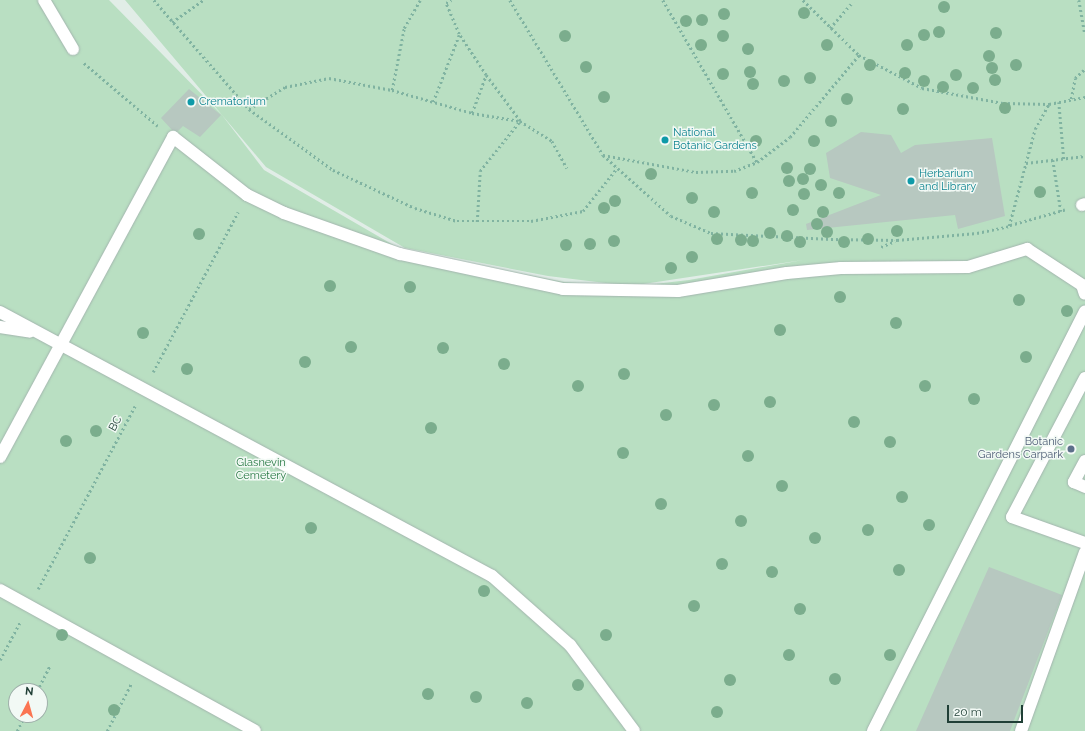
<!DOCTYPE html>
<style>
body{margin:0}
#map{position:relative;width:1085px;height:731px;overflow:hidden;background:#e1ede7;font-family:Raleway,sans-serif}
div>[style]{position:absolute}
.green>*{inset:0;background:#b9dfc2}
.building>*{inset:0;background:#b7c8c0}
.path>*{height:2.5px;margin-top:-1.25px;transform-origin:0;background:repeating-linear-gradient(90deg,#80b3a1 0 2px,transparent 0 5px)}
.roads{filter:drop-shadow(0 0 1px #a3b5ae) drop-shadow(0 0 1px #a3b5ae)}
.lane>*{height:12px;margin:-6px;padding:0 6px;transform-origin:6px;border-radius:6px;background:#fff}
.trees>*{width:12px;height:12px;margin:-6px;border-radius:50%;background:#7bad8d}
.dots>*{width:11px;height:11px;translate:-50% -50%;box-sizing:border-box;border:2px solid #f2f9f5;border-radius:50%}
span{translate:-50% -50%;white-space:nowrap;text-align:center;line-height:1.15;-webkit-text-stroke:3px #f2f9f5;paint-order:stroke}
.culture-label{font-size:11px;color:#0d838f}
.left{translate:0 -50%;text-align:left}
.street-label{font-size:11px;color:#203f36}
.service-label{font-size:11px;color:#4e5e75}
.right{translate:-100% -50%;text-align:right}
.park-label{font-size:11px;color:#287944}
.north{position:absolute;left:8px;top:683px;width:40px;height:40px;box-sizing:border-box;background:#f2f9f5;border:1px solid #9eafa9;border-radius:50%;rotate:6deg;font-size:11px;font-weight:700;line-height:16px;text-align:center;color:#203f36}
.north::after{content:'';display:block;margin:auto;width:14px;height:18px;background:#fb7552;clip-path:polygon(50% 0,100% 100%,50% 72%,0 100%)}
.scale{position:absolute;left:947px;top:705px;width:76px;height:18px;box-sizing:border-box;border:2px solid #203f36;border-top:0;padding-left:5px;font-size:12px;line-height:14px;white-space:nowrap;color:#203f36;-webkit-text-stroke:3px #f2f9f5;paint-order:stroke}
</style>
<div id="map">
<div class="green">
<div style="clip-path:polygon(evenodd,0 0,109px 0,222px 115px,264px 170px,402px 250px,564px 282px,629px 287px,689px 280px,803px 260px,630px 286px,548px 276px,405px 248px,266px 167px,125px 0,1085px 0,1085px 731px,0 731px,0 0,16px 691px,40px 691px,40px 715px,16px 715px,16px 691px)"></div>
</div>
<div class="building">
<div style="clip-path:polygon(189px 89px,221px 115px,200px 137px,183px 126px,178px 131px,172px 130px,161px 118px)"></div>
<div style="clip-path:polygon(861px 132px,891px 135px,901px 153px,915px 145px,992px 138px,1005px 216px,958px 229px,955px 215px,807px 230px,806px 224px,881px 195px,830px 178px,826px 153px)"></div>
<div style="clip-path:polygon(989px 567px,1062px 595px,1010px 731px,916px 731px)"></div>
</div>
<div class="path">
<div style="left:154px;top:0;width:145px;rotate:48.9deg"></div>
<div style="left:249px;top:109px;width:104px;rotate:36deg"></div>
<div style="left:333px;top:170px;width:90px;rotate:24.9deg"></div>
<div style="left:415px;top:208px;width:44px;rotate:17.2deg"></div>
<div style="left:457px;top:221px;width:74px"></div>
<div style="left:531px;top:221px;width:53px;rotate:-10.9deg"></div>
<div style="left:583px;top:211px;width:55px;rotate:-51.7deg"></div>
<div style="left:510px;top:0;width:181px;rotate:59deg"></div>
<div style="left:603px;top:155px;width:91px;rotate:41.9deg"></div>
<div style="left:671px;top:216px;width:43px;rotate:23deg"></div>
<div style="left:711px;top:233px;width:120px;rotate:2.9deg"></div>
<div style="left:831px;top:239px;width:66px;rotate:0.9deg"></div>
<div style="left:897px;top:240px;width:80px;rotate:-5deg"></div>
<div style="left:977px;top:233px;width:33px;rotate:-12deg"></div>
<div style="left:663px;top:0;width:187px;rotate:59.9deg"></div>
<div style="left:757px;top:162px;width:41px;rotate:-37.1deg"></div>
<div style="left:790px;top:137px;width:107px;rotate:-49.9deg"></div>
<div style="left:803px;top:0;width:78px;rotate:44.5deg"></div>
<div style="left:859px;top:55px;width:71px;rotate:27.6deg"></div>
<div style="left:922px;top:88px;width:82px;rotate:10.5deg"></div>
<div style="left:1003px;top:103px;width:46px;rotate:1.2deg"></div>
<div style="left:1079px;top:0;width:35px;rotate:80deg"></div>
<div style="left:172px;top:22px;width:39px;rotate:-35deg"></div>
<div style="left:830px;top:28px;width:35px;rotate:-49deg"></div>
<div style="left:84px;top:63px;width:97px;rotate:40.4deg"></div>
<div style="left:392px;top:90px;width:63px;rotate:-79deg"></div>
<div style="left:404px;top:28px;width:32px;rotate:-60deg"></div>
<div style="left:1071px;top:99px;width:21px;rotate:-79deg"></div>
<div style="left:1075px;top:78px;width:13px;rotate:-42deg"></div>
<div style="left:433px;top:102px;width:72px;rotate:-68.8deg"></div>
<div style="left:1059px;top:102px;width:57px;rotate:85deg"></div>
<div style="left:249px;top:109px;width:42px;rotate:-31.4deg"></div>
<div style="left:285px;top:87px;width:45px;rotate:-11.6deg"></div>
<div style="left:329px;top:78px;width:64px;rotate:10.8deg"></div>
<div style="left:392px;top:90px;width:83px;rotate:16deg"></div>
<div style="left:472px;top:113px;width:40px;rotate:-69.8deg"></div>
<div style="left:486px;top:75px;width:49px;rotate:-123.4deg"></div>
<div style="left:459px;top:34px;width:34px;rotate:-113deg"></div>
<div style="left:446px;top:3px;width:6px;rotate:-31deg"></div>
<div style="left:472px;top:113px;width:49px;rotate:9.5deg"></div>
<div style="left:520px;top:121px;width:38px;rotate:32deg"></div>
<div style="left:552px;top:141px;width:31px;rotate:61deg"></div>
<div style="left:603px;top:155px;width:95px;rotate:10.4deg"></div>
<div style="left:696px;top:172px;width:38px;rotate:-2deg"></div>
<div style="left:734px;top:171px;width:25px;rotate:-21deg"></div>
<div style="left:1053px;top:160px;width:52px;rotate:81.1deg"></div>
<div style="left:1026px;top:163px;width:59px;rotate:-6.8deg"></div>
<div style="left:1065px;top:210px;width:58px;rotate:164.1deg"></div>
<div style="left:1009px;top:226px;width:100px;rotate:-75deg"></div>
<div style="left:1035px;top:129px;width:29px;rotate:-61deg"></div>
<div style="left:1049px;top:104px;width:37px;rotate:-11deg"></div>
<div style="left:477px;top:222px;width:51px;rotate:-86.6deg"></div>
<div style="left:480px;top:171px;width:64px;rotate:-51.3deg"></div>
<div style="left:520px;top:121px;width:57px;rotate:-126.5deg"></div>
<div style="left:881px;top:247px;width:15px;rotate:-23deg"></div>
<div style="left:153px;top:372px;width:181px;rotate:-62deg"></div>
<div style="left:38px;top:589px;width:207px;rotate:-62.1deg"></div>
<div style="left:0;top:660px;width:43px;rotate:-62.2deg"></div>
<div style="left:37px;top:691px;width:29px;rotate:-63deg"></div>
<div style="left:17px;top:731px;width:18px;rotate:-63deg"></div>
<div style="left:107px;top:731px;width:53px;rotate:-62.9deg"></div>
</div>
<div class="roads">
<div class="lane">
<div style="left:44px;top:0;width:57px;rotate:59.4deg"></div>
<div style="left:1082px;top:205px;width:3px;rotate:-18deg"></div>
<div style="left:0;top:312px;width:558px;rotate:28.22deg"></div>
<div style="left:492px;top:576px;width:104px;rotate:41.5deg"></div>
<div style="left:570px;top:645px;width:107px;rotate:53.3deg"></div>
<div style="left:0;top:327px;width:30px;rotate:9deg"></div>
<div style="left:1085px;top:378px;width:157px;rotate:117.7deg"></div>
<div style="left:1012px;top:517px;width:77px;rotate:19.6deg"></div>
<div style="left:0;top:457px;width:364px;rotate:-61.6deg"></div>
<div style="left:173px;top:137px;width:94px;rotate:38.1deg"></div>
<div style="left:247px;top:195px;width:41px;rotate:25.9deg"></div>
<div style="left:284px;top:213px;width:123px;rotate:19.5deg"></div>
<div style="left:400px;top:254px;width:167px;rotate:12.1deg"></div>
<div style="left:563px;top:289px;width:115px;rotate:1deg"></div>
<div style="left:678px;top:291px;width:110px;rotate:-9.4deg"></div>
<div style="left:787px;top:273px;width:54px;rotate:-5.3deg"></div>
<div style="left:841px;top:268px;width:127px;rotate:-0.5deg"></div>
<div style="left:968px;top:267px;width:62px;rotate:-17deg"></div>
<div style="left:1027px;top:249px;width:66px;rotate:33.2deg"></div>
<div style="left:1082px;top:285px;width:9px;rotate:72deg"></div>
<div style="left:1085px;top:461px;width:24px;rotate:118deg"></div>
<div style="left:1074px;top:482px;width:12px;rotate:24deg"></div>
<div style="left:0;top:590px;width:291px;rotate:28.9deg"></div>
<div style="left:873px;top:731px;width:470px;rotate:-63.2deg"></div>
<div style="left:1021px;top:731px;width:190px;rotate:-70.3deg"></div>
</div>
</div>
<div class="trees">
<div style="left:944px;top:7px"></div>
<div style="left:804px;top:13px"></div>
<div style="left:724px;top:14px"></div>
<div style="left:702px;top:20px"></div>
<div style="left:686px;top:21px"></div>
<div style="left:939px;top:32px"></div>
<div style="left:996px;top:33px"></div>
<div style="left:924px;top:35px"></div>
<div style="left:565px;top:36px"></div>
<div style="left:723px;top:36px"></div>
<div style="left:701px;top:45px"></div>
<div style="left:827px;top:45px"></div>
<div style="left:907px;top:45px"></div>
<div style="left:748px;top:49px"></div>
<div style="left:989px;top:56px"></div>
<div style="left:870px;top:65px"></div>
<div style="left:1016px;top:65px"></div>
<div style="left:586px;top:67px"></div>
<div style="left:992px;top:68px"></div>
<div style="left:750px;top:72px"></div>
<div style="left:905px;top:73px"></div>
<div style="left:723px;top:74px"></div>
<div style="left:956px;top:75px"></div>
<div style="left:810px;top:78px"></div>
<div style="left:995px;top:80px"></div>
<div style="left:784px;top:81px"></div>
<div style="left:924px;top:81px"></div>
<div style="left:753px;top:84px"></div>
<div style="left:943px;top:87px"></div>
<div style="left:973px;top:88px"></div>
<div style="left:604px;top:97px"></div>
<div style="left:847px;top:99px"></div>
<div style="left:1005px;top:108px"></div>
<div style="left:903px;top:109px"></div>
<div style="left:831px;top:121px"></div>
<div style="left:756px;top:141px"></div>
<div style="left:814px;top:141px"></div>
<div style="left:787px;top:168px"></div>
<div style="left:810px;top:169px"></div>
<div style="left:651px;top:174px"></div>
<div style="left:803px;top:179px"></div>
<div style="left:789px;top:181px"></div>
<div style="left:821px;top:185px"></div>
<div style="left:1040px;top:192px"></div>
<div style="left:752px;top:193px"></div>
<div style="left:839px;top:193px"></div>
<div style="left:804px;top:194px"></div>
<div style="left:692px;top:198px"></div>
<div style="left:615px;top:201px"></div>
<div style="left:604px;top:208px"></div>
<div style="left:793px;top:210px"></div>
<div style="left:714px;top:212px"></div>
<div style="left:823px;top:212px"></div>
<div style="left:817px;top:224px"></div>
<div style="left:897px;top:231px"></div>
<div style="left:827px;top:232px"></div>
<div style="left:770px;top:233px"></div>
<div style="left:199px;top:234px"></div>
<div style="left:787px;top:236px"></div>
<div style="left:717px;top:239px"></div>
<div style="left:868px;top:239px"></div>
<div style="left:741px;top:240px"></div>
<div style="left:614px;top:241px"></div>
<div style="left:753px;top:241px"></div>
<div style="left:800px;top:242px"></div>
<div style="left:844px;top:242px"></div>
<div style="left:590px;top:244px"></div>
<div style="left:566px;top:245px"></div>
<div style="left:692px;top:257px"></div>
<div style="left:671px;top:268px"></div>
<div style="left:330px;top:286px"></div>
<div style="left:410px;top:287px"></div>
<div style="left:840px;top:297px"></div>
<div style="left:1019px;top:300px"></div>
<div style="left:1067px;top:311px"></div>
<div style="left:896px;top:323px"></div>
<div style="left:780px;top:330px"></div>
<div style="left:143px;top:333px"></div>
<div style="left:351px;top:347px"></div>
<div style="left:443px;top:348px"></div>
<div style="left:1026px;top:357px"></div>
<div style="left:305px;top:362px"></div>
<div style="left:504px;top:364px"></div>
<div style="left:187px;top:369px"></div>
<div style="left:624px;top:374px"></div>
<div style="left:578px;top:386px"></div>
<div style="left:925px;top:386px"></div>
<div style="left:974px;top:399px"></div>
<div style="left:770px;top:402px"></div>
<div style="left:714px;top:405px"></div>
<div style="left:666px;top:415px"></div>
<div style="left:854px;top:422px"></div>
<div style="left:431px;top:428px"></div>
<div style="left:96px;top:431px"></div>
<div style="left:66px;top:441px"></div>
<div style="left:890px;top:442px"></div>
<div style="left:623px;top:453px"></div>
<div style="left:748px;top:456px"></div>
<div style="left:782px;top:486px"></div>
<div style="left:902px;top:497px"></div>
<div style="left:661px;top:504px"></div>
<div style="left:741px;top:521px"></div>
<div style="left:929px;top:525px"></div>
<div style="left:311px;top:528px"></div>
<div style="left:868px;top:530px"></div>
<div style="left:815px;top:538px"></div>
<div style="left:90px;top:558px"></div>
<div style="left:722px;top:564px"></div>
<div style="left:899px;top:570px"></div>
<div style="left:772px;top:572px"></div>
<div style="left:484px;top:591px"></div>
<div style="left:694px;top:606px"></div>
<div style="left:800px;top:609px"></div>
<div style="left:62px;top:635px"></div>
<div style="left:606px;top:635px"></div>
<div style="left:789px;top:655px"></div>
<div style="left:890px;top:655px"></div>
<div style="left:835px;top:679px"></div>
<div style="left:730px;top:680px"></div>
<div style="left:578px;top:685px"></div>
<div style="left:428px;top:694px"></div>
<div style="left:476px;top:697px"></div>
<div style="left:527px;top:703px"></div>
<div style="left:114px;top:710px"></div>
<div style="left:717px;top:712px"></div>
</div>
<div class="dots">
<div style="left:191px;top:102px;background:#0f9aa8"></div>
<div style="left:665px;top:140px;background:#0f9aa8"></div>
<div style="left:911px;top:181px;background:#0f9aa8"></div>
<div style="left:1071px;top:449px;background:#5c6f8a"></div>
</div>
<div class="culture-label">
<span class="left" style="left:199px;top:102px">Crematorium</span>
<span class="left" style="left:673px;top:140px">National<br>Botanic Gardens</span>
<span class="left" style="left:919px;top:181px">Herbarium<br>and Library</span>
</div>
<div class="street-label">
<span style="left:116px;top:424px;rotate:-62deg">BC</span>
</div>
<div class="service-label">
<span class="right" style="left:1063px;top:449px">Botanic<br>Gardens Carpark</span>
</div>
<div class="park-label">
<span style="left:261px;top:470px">Glasnevin<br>Cemetery</span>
</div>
<div class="north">N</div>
<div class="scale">20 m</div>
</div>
